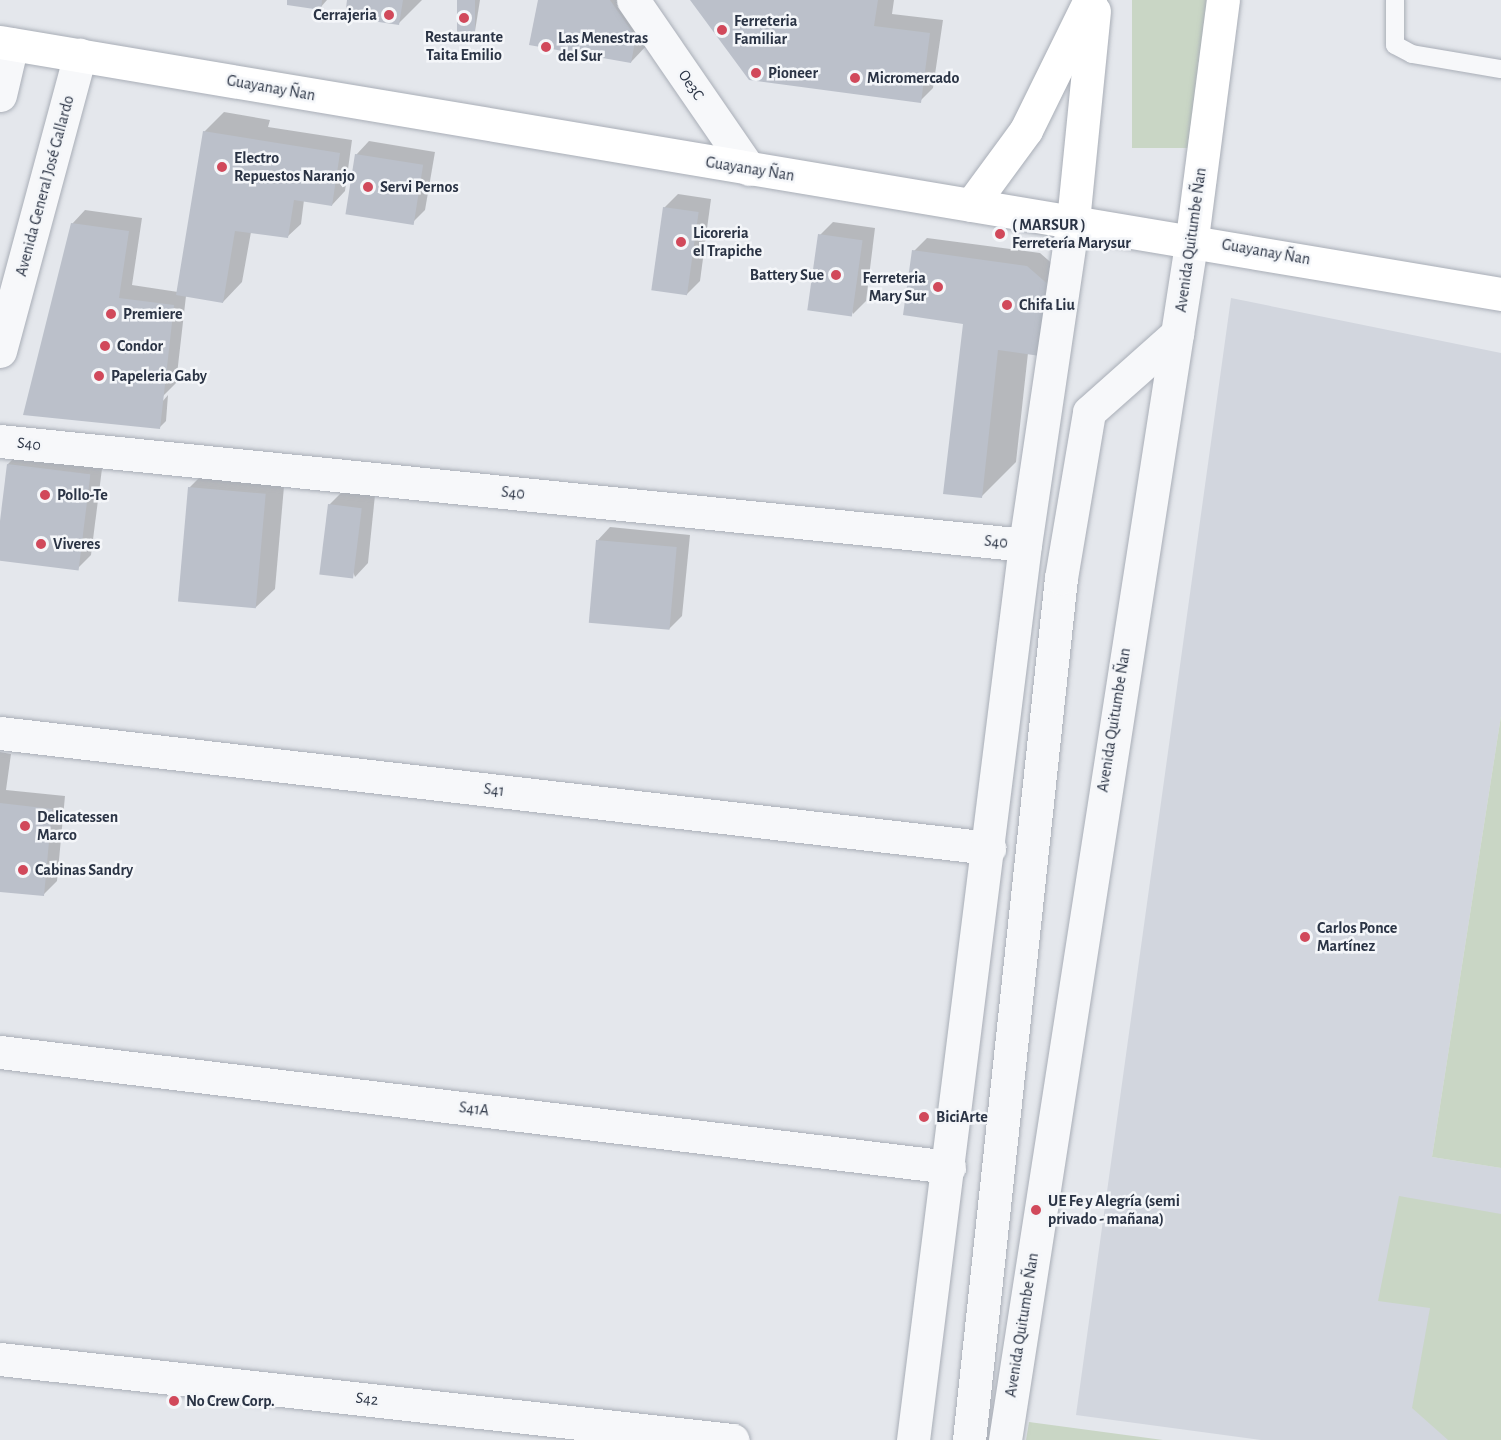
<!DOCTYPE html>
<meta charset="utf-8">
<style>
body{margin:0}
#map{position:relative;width:1501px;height:1440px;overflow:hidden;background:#e4e7ec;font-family:"Alegreya Sans",sans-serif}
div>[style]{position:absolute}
.built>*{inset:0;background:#d2d6de}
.green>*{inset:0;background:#c9d6c5;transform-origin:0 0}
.shadow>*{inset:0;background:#0003}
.building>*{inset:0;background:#bbc0ca;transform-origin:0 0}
.roads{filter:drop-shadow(0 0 2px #a9aeb7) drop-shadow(0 0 2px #a9aeb7)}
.service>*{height:18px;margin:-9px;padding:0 9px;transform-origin:9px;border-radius:9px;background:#f7f8fa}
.minor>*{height:33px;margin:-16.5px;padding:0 16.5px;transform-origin:16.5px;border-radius:16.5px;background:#f7f8fa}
.tertiary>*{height:33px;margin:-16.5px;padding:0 16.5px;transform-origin:16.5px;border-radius:16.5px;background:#f7f8fa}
.secondary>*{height:33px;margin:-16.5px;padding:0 16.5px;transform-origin:16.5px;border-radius:16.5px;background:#fff}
.primary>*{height:33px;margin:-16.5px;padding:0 16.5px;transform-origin:16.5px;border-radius:16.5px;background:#fff}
.dots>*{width:16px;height:16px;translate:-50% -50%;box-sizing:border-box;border:3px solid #f4f6f9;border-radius:50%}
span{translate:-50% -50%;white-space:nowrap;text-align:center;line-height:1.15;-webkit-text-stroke:5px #f4f6f9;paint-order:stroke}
.poi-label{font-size:16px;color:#2b3445;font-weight:700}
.right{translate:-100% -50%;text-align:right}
.left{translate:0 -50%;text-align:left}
.street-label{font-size:16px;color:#2b3445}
</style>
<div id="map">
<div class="built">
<div style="clip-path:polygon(1231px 298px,1501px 353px,1501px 716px,1432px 1157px,1501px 1168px,1501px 1440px,1261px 1440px,1076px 1415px)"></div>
</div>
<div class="green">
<div style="left:1132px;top:0;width:81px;height:148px"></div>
<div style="clip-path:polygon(1501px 716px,1501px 1168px,1432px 1157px)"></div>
<div style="clip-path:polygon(1399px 1196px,1501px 1214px,1501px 1440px,1448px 1440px,1412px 1408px,1430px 1308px,1378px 1301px)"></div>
<div style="clip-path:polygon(1029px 1422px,1163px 1440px,1026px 1440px)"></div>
</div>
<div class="shadow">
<div style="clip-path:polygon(289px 0,327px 0,320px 8px)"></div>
<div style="clip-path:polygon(349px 0,422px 0,399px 23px)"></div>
<div style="clip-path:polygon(459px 0,480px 0,475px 31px,469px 37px)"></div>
<div style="clip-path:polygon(539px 0,643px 0,650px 42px,631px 62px)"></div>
<div style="clip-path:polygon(692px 0,894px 0,892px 14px,943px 20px,933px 88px,920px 101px)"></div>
<div style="clip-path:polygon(224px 112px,270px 120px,268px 127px,352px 140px,345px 191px,332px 205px,304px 200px,301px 224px,287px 237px,251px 232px,242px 282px,223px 302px,186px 296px,176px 383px,162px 397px,162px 402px,168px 395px,166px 421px,160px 427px,72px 224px,85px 210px,142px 218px,132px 285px,178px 292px,204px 132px)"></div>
<div style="clip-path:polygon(369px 141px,435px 152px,425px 210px,412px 223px,356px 155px)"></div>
<div style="clip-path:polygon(678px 194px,711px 199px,700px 281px,687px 294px,664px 208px)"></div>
<div style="clip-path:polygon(833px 222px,875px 228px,866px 301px,853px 314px,820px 235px)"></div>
<div style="clip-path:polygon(927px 238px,1040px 253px,1063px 273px,1028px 353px,1016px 462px,981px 497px,965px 322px,914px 251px)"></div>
<div style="clip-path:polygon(21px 451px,103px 461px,91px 555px,78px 568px,0 559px,8px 464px)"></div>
<div style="clip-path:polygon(209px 468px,285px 475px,275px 589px,255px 608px,189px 488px)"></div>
<div style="clip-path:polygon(342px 492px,375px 495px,368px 563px,355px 577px,329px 505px)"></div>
<div style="clip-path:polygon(610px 527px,690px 535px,682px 616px,669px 629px,597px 541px)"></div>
<div style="clip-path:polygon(0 752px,11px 754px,6px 790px,65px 796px,57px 881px,44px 894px,0 890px)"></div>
</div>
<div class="building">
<div style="clip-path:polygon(287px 0,322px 0,321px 10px,287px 5px)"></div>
<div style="clip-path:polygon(347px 0,403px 0,399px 25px,345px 17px)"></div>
<div style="left:457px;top:0;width:18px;height:36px"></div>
<div style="clip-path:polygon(538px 0,610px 0,636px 37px,631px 63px,529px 45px)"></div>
<div style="clip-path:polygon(690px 0,878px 0,874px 26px,930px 33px,921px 103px,749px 80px)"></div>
<div style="clip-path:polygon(203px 131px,340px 153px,332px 206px,294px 200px,288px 238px,235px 231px,223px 303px,176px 295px)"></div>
<div style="left:355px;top:154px;width:69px;height:61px;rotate:9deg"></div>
<div style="left:663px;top:207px;width:36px;height:84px;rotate:8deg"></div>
<div style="clip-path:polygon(71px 223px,129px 231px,119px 298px,174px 305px,160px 429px,23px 415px)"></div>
<div style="left:818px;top:234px;width:45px;height:77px;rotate:8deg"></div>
<div style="clip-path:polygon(912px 250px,1027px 266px,1050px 286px,1040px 356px,998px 350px,982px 498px,943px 494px,963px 324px,903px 315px)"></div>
<div style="left:7px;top:464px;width:84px;height:97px;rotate:7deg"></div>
<div style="left:188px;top:487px;width:78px;height:115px;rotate:5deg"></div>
<div style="left:328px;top:504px;width:34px;height:71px;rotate:7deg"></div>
<div style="left:596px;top:540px;width:81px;height:83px;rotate:5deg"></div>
<div style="clip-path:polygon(0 803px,52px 809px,44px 896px,0 892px)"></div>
</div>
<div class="roads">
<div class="service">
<div style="left:1395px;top:0;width:45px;rotate:90deg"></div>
<div style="left:1395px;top:45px;width:19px;rotate:28deg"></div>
<div style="left:1412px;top:54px;width:90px;rotate:9.6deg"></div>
</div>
<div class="minor">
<div style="left:633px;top:0;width:205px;rotate:55.5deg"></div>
<div style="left:0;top:95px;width:52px;rotate:-76.8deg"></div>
<div style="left:0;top:351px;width:307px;rotate:-74.9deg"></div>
<div style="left:0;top:441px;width:1030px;rotate:5.79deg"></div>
<div style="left:0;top:733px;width:996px;rotate:6.63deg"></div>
<div style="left:0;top:1052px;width:956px;rotate:6.91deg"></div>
<div style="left:0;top:1359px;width:737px;rotate:6.31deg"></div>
<div style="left:969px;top:1440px;width:867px;rotate:-83.91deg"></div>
<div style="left:1061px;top:578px;width:168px;rotate:-80.4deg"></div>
<div style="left:1089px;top:412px;width:118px;rotate:-41.6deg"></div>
<div style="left:1005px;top:1440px;width:1216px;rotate:-81.16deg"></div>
</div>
<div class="tertiary">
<div style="left:913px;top:1440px;width:902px;rotate:-82.87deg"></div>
<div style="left:1025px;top:545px;width:328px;rotate:-81.6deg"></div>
</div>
<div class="secondary">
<div style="left:0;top:42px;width:1522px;rotate:9.53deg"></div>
</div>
<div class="primary">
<div style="left:971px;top:205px;width:93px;rotate:-53.7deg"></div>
<div style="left:1026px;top:130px;width:145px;rotate:-63.8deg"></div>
<div style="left:1073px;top:221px;width:211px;rotate:-84.3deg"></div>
<div style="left:1192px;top:238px;width:240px;rotate:-82.6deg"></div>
</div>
</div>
<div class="dots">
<div style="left:389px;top:15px;background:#d1495b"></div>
<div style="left:464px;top:18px;background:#d1495b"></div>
<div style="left:722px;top:30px;background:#d1495b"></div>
<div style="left:546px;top:47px;background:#d1495b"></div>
<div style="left:756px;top:73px;background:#d1495b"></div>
<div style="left:855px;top:78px;background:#d1495b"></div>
<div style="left:222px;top:167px;background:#d1495b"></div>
<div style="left:368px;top:187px;background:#d1495b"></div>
<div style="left:1000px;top:234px;background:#d1495b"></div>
<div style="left:681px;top:242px;background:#d1495b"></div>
<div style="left:836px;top:275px;background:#d1495b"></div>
<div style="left:938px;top:287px;background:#d1495b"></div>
<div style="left:1007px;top:305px;background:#d1495b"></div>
<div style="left:111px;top:314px;background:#d1495b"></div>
<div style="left:105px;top:346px;background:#d1495b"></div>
<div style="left:99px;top:376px;background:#d1495b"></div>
<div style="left:45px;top:495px;background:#d1495b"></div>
<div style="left:41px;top:544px;background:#d1495b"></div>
<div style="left:25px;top:826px;background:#d1495b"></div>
<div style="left:23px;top:870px;background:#d1495b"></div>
<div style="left:1305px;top:937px;background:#d1495b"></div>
<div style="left:924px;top:1117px;background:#d1495b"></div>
<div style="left:1036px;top:1210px;background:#d1495b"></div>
<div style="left:174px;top:1401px;background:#d1495b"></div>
</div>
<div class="poi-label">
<span class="right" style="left:377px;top:15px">Cerrajeria</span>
<span class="left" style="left:734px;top:30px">Ferreteria<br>Familiar</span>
<span style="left:464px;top:46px">Restaurante<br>Taita Emilio</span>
<span class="left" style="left:558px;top:47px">Las Menestras<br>del Sur</span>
<span class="left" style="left:768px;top:73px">Pioneer</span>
<span class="left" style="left:867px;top:78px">Micromercado</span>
<span class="left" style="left:234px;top:167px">Electro<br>Repuestos Naranjo</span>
<span class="left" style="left:380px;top:187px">Servi Pernos</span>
<span class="left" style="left:1012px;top:234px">( MARSUR )<br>Ferretería Marysur</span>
<span class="left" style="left:693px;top:242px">Licoreria<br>el Trapiche</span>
<span class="right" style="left:824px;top:275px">Battery Sue</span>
<span class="right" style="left:926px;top:287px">Ferreteria<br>Mary Sur</span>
<span class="left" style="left:1019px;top:305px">Chifa Liu</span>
<span class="left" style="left:123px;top:314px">Premiere</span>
<span class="left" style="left:117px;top:346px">Condor</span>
<span class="left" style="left:111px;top:376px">Papeleria Gaby</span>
<span class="left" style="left:57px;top:495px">Pollo-Te</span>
<span class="left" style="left:53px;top:544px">Viveres</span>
<span class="left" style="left:37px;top:826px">Delicatessen<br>Marco</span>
<span class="left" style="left:35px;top:870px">Cabinas Sandry</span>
<span class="left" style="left:1317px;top:937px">Carlos Ponce<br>Martínez</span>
<span class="left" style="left:936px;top:1117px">BiciArte</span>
<span class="left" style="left:1048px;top:1210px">UE Fe y Alegría (semi<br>privado - mañana)</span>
<span class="left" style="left:186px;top:1401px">No Crew Corp.</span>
</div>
<div class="street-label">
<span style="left:691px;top:85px;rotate:56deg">Oe3C</span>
<span style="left:271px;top:88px;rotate:10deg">Guayanay Ñan</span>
<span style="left:750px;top:169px;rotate:9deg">Guayanay Ñan</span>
<span style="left:45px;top:186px;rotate:-75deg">Avenida General José Gallardo</span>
<span style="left:1191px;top:240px;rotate:-82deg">Avenida Quitumbe Ñan</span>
<span style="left:1266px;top:252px;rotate:10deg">Guayanay Ñan</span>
<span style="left:29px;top:444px;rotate:6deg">S40</span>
<span style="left:513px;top:493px;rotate:6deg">S40</span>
<span style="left:996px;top:542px;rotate:6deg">S40</span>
<span style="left:1114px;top:720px;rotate:-81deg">Avenida Quitumbe Ñan</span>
<span style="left:494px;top:790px;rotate:7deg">S41</span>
<span style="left:474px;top:1109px;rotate:7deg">S41A</span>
<span style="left:1022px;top:1325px;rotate:-81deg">Avenida Quitumbe Ñan</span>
<span style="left:367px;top:1399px;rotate:6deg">S42</span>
</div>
</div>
